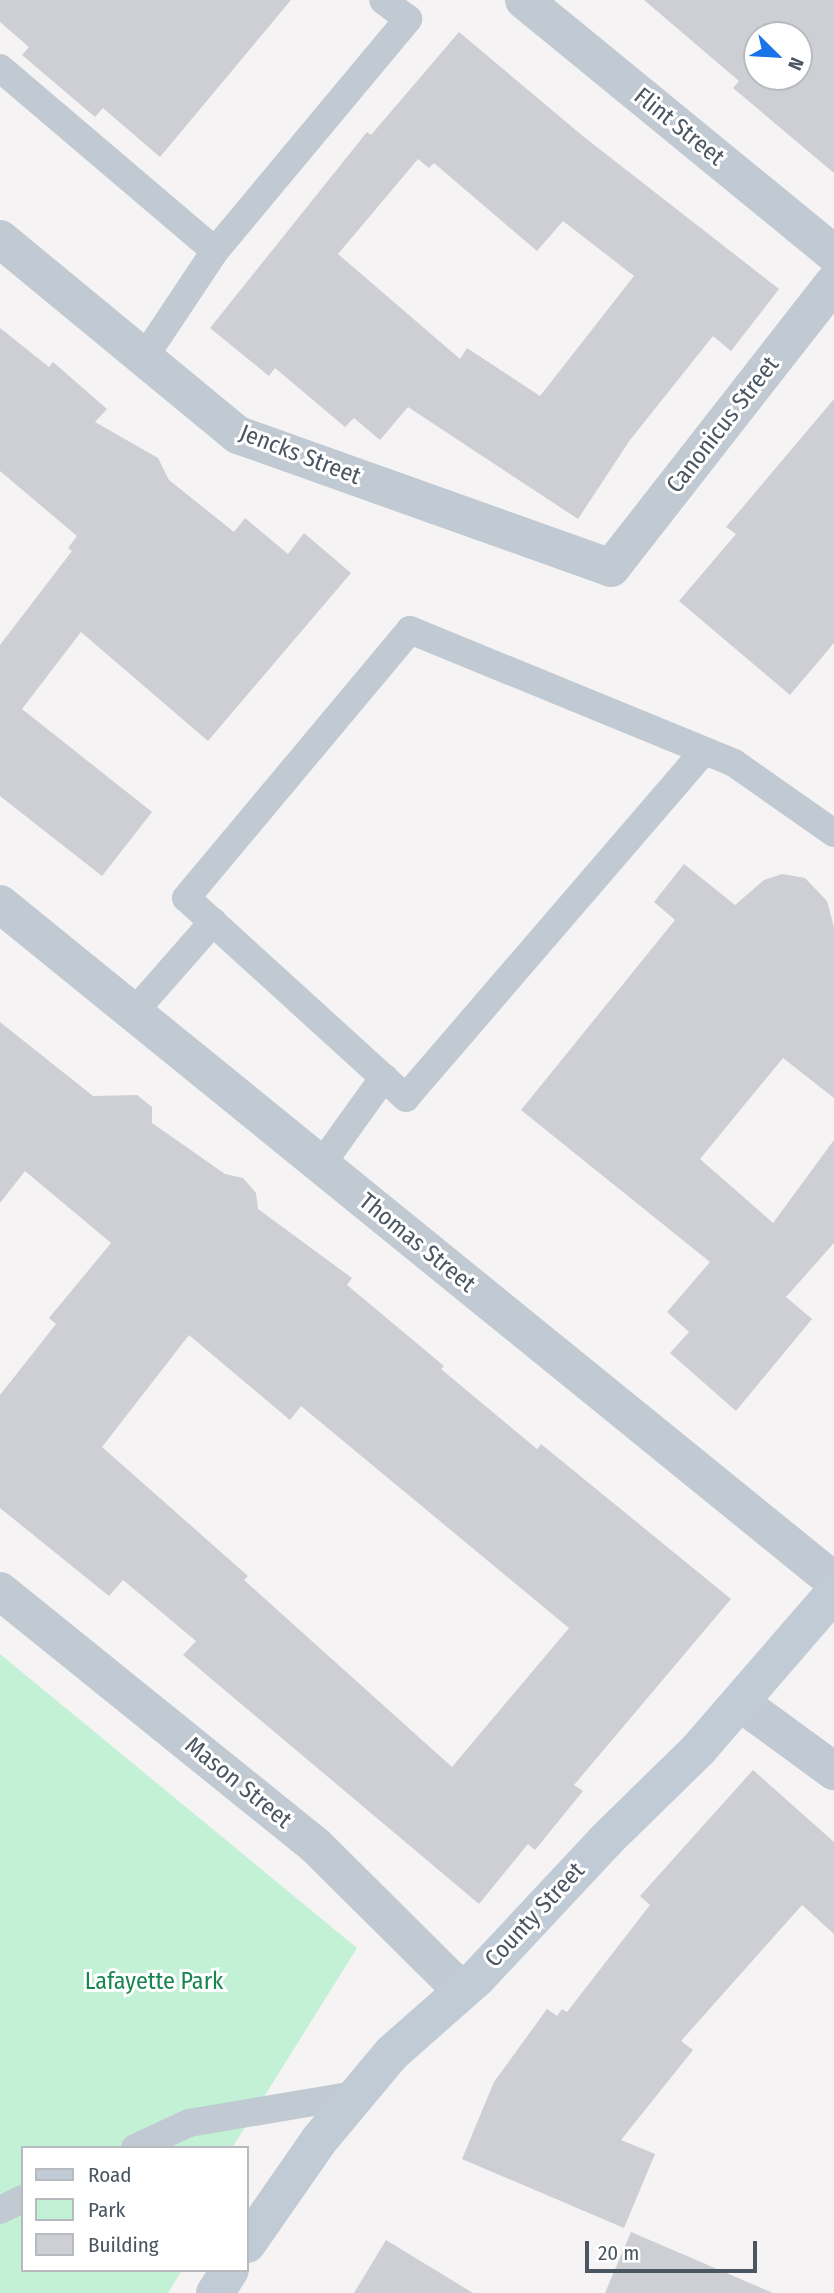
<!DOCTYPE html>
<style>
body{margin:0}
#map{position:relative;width:834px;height:2293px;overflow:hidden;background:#f5f3f3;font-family:"Fira Sans Condensed",sans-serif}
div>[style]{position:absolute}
.green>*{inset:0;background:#c3f1d5}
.building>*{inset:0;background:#cdcfd5}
.lane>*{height:28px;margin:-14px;padding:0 14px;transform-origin:14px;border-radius:14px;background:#c1cad2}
.street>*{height:38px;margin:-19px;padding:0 19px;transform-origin:19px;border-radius:19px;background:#c1cad2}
.secondary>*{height:38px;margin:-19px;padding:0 19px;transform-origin:19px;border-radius:19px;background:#c1cbd6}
span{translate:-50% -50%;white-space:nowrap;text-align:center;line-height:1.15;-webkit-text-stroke:6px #fff;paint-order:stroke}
.street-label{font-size:24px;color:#4a5661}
.park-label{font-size:24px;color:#17864f}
.legend{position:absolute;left:21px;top:2146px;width:228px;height:126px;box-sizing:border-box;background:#fff;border:2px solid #b7bbc0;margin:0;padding:9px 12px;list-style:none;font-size:21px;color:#4a5661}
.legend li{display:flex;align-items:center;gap:14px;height:35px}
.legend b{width:35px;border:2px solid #b7bbc0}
.north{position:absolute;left:743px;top:21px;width:70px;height:70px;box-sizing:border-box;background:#fff;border:2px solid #b7bbc0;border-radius:50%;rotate:114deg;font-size:19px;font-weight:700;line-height:28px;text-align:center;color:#4a5661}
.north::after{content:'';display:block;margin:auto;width:24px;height:32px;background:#1a73e8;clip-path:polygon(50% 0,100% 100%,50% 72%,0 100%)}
.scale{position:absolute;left:585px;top:2241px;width:172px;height:32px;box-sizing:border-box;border:4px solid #4a5661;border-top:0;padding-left:9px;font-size:21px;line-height:24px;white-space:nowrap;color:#4a5661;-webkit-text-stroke:5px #fff;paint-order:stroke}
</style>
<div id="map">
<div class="green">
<div style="clip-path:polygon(0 1654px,357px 1948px,232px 2148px,23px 2148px,23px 2270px,182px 2270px,168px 2293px,0 2293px)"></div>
</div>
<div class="building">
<div style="clip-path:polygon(0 0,291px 0,160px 157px,103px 108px,95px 117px,22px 55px,29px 47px,0 22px)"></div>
<div style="clip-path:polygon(evenodd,644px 0,834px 0,834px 173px,733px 88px,739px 81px,644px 0,757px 35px,799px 35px,799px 77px,757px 77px,757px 35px)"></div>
<div style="clip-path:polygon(evenodd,459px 32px,584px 137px,779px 289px,731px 351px,713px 336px,630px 440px,578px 519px,408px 407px,380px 440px,354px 418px,345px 427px,275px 368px,269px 376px,210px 328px,367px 132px,371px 135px,459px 32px,418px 159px,429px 168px,434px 163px,537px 251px,563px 221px,634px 276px,540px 396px,467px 348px,460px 359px,338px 254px,418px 159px)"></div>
<div style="clip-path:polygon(0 328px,49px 367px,53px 362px,107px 409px,95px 422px,158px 458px,169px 480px,234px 532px,245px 518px,288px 554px,304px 533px,351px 573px,208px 741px,81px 632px,22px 709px,152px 812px,102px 876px,0 796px,0 645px,72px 551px,68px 548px,77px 536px,0 471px)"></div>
<div style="clip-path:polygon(834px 399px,834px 643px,790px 695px,679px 601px,736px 534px,726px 527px)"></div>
<div style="clip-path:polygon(684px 864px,735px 905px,764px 880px,782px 874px,805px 878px,827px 901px,834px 927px,834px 1098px,783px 1058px,700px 1159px,773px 1223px,834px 1140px,834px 1243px,786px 1297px,812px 1319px,736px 1411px,670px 1353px,689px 1332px,667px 1312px,710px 1262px,521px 1110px,675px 920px,654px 902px)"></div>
<div style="clip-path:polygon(evenodd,0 1022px,93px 1096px,137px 1095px,152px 1107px,152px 1123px,225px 1174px,243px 1178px,256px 1193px,258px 1209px,352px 1278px,347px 1285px,444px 1366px,441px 1369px,537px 1449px,541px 1444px,731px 1599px,574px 1785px,583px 1791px,535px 1850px,528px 1844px,479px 1904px,183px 1655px,196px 1641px,123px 1580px,109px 1596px,0 1508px,0 1395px,56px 1324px,49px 1318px,111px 1243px,25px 1171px,0 1203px,0 1022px,189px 1335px,290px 1420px,301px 1406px,569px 1628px,452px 1767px,244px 1580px,248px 1576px,102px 1447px,189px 1335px)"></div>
<div style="clip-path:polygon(753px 1770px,834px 1842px,834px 1934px,802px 1905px,681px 2041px,693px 2050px,621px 2140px,655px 2154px,624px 2228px,462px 2159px,494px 2082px,547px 2009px,557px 2016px,562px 2009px,567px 2012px,650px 1905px,640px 1896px)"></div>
<div style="clip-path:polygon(631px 2232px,773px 2293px,605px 2293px)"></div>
<div style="clip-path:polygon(386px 2240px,473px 2293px,354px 2293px)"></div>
</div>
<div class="lane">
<div style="left:0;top:68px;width:282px;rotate:40.4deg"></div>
<div style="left:215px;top:251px;width:128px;rotate:123.6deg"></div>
<div style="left:215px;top:251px;width:302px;rotate:-50.2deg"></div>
<div style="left:408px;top:19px;width:31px;rotate:-143deg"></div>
<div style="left:704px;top:751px;width:457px;rotate:130.7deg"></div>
<div style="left:406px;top:1098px;width:297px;rotate:-137.7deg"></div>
<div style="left:186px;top:898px;width:349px;rotate:-50.1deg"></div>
<div style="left:410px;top:630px;width:350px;rotate:22.3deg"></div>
<div style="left:734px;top:763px;width:122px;rotate:35deg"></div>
<div style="left:134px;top:1012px;width:120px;rotate:-48.7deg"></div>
<div style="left:321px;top:1165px;width:108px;rotate:-54.4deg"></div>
<div style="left:135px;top:2148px;width:60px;rotate:-24.8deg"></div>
<div style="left:189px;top:2123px;width:168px;rotate:-9.6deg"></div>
<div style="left:0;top:2210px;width:25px;rotate:-26deg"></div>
</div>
<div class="street">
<div style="left:524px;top:0;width:401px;rotate:39.3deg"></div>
<div style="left:0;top:239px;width:308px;rotate:39.5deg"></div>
<div style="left:238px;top:435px;width:396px;rotate:19.6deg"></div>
<div style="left:611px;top:568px;width:362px;rotate:-52deg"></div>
<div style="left:0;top:904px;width:1074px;rotate:39.07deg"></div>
<div style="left:0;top:1591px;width:405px;rotate:38.9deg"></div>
<div style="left:315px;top:1845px;width:207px;rotate:44.8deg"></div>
<div style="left:742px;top:1704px;width:114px;rotate:36.1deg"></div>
</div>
<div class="secondary">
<div style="left:247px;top:2244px;width:128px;rotate:-55.2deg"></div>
<div style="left:320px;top:2139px;width:112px;rotate:-50.1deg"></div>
<div style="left:392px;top:2053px;width:113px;rotate:-41.4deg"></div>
<div style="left:477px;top:1978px;width:189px;rotate:-46.9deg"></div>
<div style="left:606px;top:1840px;width:129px;rotate:-44.4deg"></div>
<div style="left:698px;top:1750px;width:208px;rotate:-49.1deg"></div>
<div style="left:215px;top:2293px;width:27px;rotate:-57deg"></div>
</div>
<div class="street-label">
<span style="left:679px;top:127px;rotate:39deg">Flint Street</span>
<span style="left:723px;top:425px;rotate:-52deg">Canonicus Street</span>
<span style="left:300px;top:455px;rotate:21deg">Jencks Street</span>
<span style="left:417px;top:1243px;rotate:39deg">Thomas Street</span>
<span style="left:238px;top:1783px;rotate:39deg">Mason Street</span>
<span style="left:535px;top:1915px;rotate:-47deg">County Street</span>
</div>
<div class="park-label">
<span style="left:154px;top:1982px">Lafayette Park</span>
</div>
<ul class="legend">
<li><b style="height:9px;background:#c1cbd6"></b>Road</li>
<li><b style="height:19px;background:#c3f1d5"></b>Park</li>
<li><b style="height:19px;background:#cdcfd5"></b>Building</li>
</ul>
<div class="north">N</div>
<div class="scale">20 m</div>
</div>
